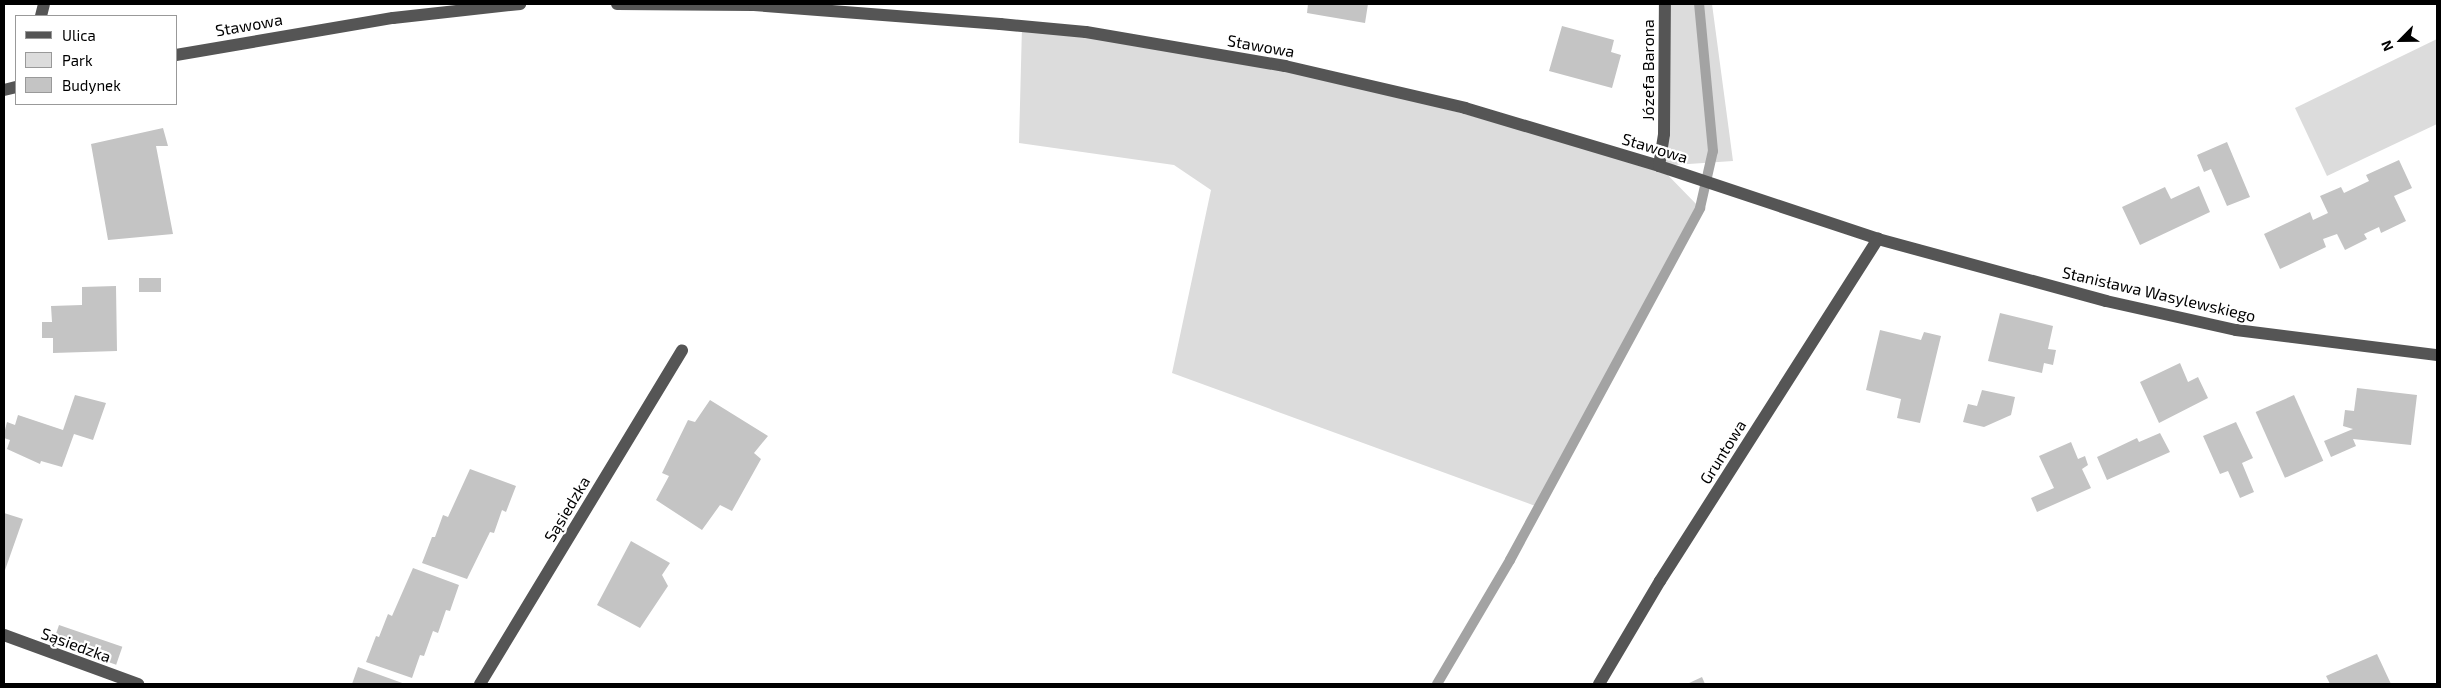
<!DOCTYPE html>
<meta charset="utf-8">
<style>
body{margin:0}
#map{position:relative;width:2441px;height:688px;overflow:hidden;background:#fff;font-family:"Exo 2",sans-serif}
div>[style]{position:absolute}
.green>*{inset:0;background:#dcdcdc}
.stream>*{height:10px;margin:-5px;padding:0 5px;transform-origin:5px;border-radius:5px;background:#a3a3a3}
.building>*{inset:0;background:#c4c4c4;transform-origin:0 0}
.minor>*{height:12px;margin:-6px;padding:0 6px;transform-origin:6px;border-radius:6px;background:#555}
span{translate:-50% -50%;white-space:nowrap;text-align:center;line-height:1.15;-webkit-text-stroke:4.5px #fff;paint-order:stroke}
.street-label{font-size:16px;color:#000}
.frame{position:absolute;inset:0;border:5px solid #000;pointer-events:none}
.legend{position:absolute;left:15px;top:15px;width:162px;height:90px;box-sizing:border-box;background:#fff;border:1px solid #999;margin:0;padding:6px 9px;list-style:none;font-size:15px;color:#000}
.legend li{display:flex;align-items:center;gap:10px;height:25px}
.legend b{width:25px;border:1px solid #999}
.north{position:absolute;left:2376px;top:15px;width:50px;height:50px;-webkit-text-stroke:4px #fff;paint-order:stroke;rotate:247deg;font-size:14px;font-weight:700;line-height:20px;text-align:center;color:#000}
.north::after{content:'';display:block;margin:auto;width:18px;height:22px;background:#000;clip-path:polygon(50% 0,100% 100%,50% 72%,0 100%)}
</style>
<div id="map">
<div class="green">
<div style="clip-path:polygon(1665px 4px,1712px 4px,1733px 161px,1659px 166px,1700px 208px,1538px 507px,1172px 373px,1211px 190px,1174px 165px,1019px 143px,1022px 26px,1285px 66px,1658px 166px)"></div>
<div style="clip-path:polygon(2437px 39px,2437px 124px,2327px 176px,2295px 108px)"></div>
</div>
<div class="stream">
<div style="left:1437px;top:684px;width:144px;rotate:-59.5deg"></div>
<div style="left:1510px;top:560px;width:400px;rotate:-61.6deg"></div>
<div style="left:1700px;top:208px;width:58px;rotate:-77.2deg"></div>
<div style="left:1713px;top:151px;width:148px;rotate:-95.4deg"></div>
</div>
<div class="building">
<div style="clip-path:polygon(1308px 4px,1368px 4px,1365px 23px,1307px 13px)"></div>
<div style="clip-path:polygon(1562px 26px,1614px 40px,1611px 52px,1621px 55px,1612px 88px,1549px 71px)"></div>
<div style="clip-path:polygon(163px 128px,168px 146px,156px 146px,173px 234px,108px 240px,91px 144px)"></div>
<div style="clip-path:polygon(2227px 142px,2250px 197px,2227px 206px,2211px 169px,2204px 172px,2197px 155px)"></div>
<div style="clip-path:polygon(2399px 160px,2412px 188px,2394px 196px,2406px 221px,2381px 233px,2379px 227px,2364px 234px,2367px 239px,2345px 250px,2337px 234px,2323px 239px,2326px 247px,2280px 269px,2264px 234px,2310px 212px,2313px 220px,2328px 213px,2320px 196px,2341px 187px,2344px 193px,2369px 181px,2366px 175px)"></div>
<div style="clip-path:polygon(2199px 186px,2210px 212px,2140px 245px,2122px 207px,2165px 187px,2171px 199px)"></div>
<div style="left:139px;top:278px;width:22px;height:14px"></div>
<div style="clip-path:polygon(116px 286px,117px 351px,53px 353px,53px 338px,42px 338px,42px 322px,52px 322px,51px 306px,82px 305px,82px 287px)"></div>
<div style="clip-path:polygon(2000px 313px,2053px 326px,2048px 349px,2056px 350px,2053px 365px,2044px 363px,2042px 373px,1988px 361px)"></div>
<div style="clip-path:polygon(1880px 330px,1921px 340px,1924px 332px,1941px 336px,1920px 423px,1897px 418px,1901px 399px,1866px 390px)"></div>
<div style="clip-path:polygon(2180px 363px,2188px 382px,2198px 377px,2208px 398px,2159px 423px,2140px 382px)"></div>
<div style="clip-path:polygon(2357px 388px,2417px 395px,2411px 445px,2353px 439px,2356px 446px,2331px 457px,2324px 441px,2353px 429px,2343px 426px,2345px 410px,2354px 411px)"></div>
<div style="clip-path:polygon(1982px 390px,2015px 397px,2011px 415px,1984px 427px,1963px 422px,1968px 404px,1977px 406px)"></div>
<div style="clip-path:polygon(75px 395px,106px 403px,93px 440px,74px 434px,62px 467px,41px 461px,40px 464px,7px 449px,10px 440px,4px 438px,4px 434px,7px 422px,15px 425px,18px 415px,63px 430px)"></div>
<div style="left:2294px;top:395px;width:72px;height:42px;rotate:66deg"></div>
<div style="clip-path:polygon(710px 400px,768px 436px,754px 453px,761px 459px,732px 511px,720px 505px,702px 530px,656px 500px,669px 476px,662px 473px,688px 420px,695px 422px)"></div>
<div style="clip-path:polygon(2236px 422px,2253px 458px,2242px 463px,2254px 492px,2240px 498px,2228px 471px,2220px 474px,2203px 436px)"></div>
<div style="clip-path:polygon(2160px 433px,2170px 452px,2107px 480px,2097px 457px,2137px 438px,2139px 442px)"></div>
<div style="clip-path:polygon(2071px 442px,2078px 459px,2085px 456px,2088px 465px,2082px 469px,2091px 488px,2037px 512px,2031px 498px,2054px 488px,2039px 456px)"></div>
<div style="clip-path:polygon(470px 469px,516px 486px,506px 512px,502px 510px,494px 533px,490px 532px,467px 579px,422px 563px,432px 537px,435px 537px,443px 515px,448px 517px)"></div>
<div style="clip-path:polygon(4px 513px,23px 519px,4px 573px)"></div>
<div style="clip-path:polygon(631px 541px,670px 563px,662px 575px,668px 586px,640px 628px,597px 605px)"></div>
<div style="clip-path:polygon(413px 568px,459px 585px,450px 611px,446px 610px,438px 633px,433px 631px,424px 656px,420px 655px,412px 678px,366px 662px,376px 636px,379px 637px,388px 614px,392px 616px)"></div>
<div style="left:59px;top:625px;width:67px;height:19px;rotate:19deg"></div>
<div style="clip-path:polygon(2377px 654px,2391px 684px,2330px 684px,2326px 676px)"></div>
<div style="clip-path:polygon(358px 667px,405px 684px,352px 684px)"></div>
<div style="clip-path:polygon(1702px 677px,1705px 684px,1687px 684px)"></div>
</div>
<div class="minor">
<div style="left:617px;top:4px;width:137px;rotate:0.4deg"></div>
<div style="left:754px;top:5px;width:247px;rotate:4.4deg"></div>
<div style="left:1000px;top:24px;width:86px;rotate:5.3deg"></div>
<div style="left:1086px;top:32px;width:202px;rotate:9.7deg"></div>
<div style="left:1285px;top:66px;width:185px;rotate:13.1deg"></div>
<div style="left:1465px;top:108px;width:202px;rotate:16.6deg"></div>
<div style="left:1659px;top:166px;width:231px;rotate:18.4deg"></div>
<div style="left:1878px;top:239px;width:236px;rotate:15.2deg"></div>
<div style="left:2106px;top:301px;width:133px;rotate:12.6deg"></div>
<div style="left:2236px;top:330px;width:203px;rotate:7.1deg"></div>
<div style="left:41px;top:16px;width:12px;rotate:-76deg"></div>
<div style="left:176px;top:55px;width:220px;rotate:-9.7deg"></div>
<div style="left:393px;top:18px;width:128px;rotate:-6.3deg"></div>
<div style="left:4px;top:90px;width:12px;rotate:-14deg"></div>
<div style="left:1659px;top:166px;width:32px;rotate:-81deg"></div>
<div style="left:1664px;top:134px;width:130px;rotate:-89.6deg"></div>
<div style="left:4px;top:635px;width:143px;rotate:20.1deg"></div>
<div style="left:480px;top:684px;width:390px;rotate:-58.8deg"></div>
<div style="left:1599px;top:684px;width:120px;rotate:-59.4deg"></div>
<div style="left:1660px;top:581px;width:406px;rotate:-57.5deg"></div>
</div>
<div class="street-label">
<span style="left:249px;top:25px;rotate:-10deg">Stawowa</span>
<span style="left:1261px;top:46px;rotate:10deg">Stawowa</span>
<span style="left:1648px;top:70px;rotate:-90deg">Józefa Barona</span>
<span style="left:1655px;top:148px;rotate:17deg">Stawowa</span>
<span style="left:2159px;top:294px;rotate:13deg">Stanisława Wasylewskiego</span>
<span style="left:1723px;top:452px;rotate:-58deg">Gruntowa</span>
<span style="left:567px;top:509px;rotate:-59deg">Sąsiedzka</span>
<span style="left:76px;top:645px;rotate:20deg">Sąsiedzka</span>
</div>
<div class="frame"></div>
<ul class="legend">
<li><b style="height:6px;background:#555"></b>Ulica</li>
<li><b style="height:14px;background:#dcdcdc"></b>Park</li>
<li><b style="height:14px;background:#c4c4c4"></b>Budynek</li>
</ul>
<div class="north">N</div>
</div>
